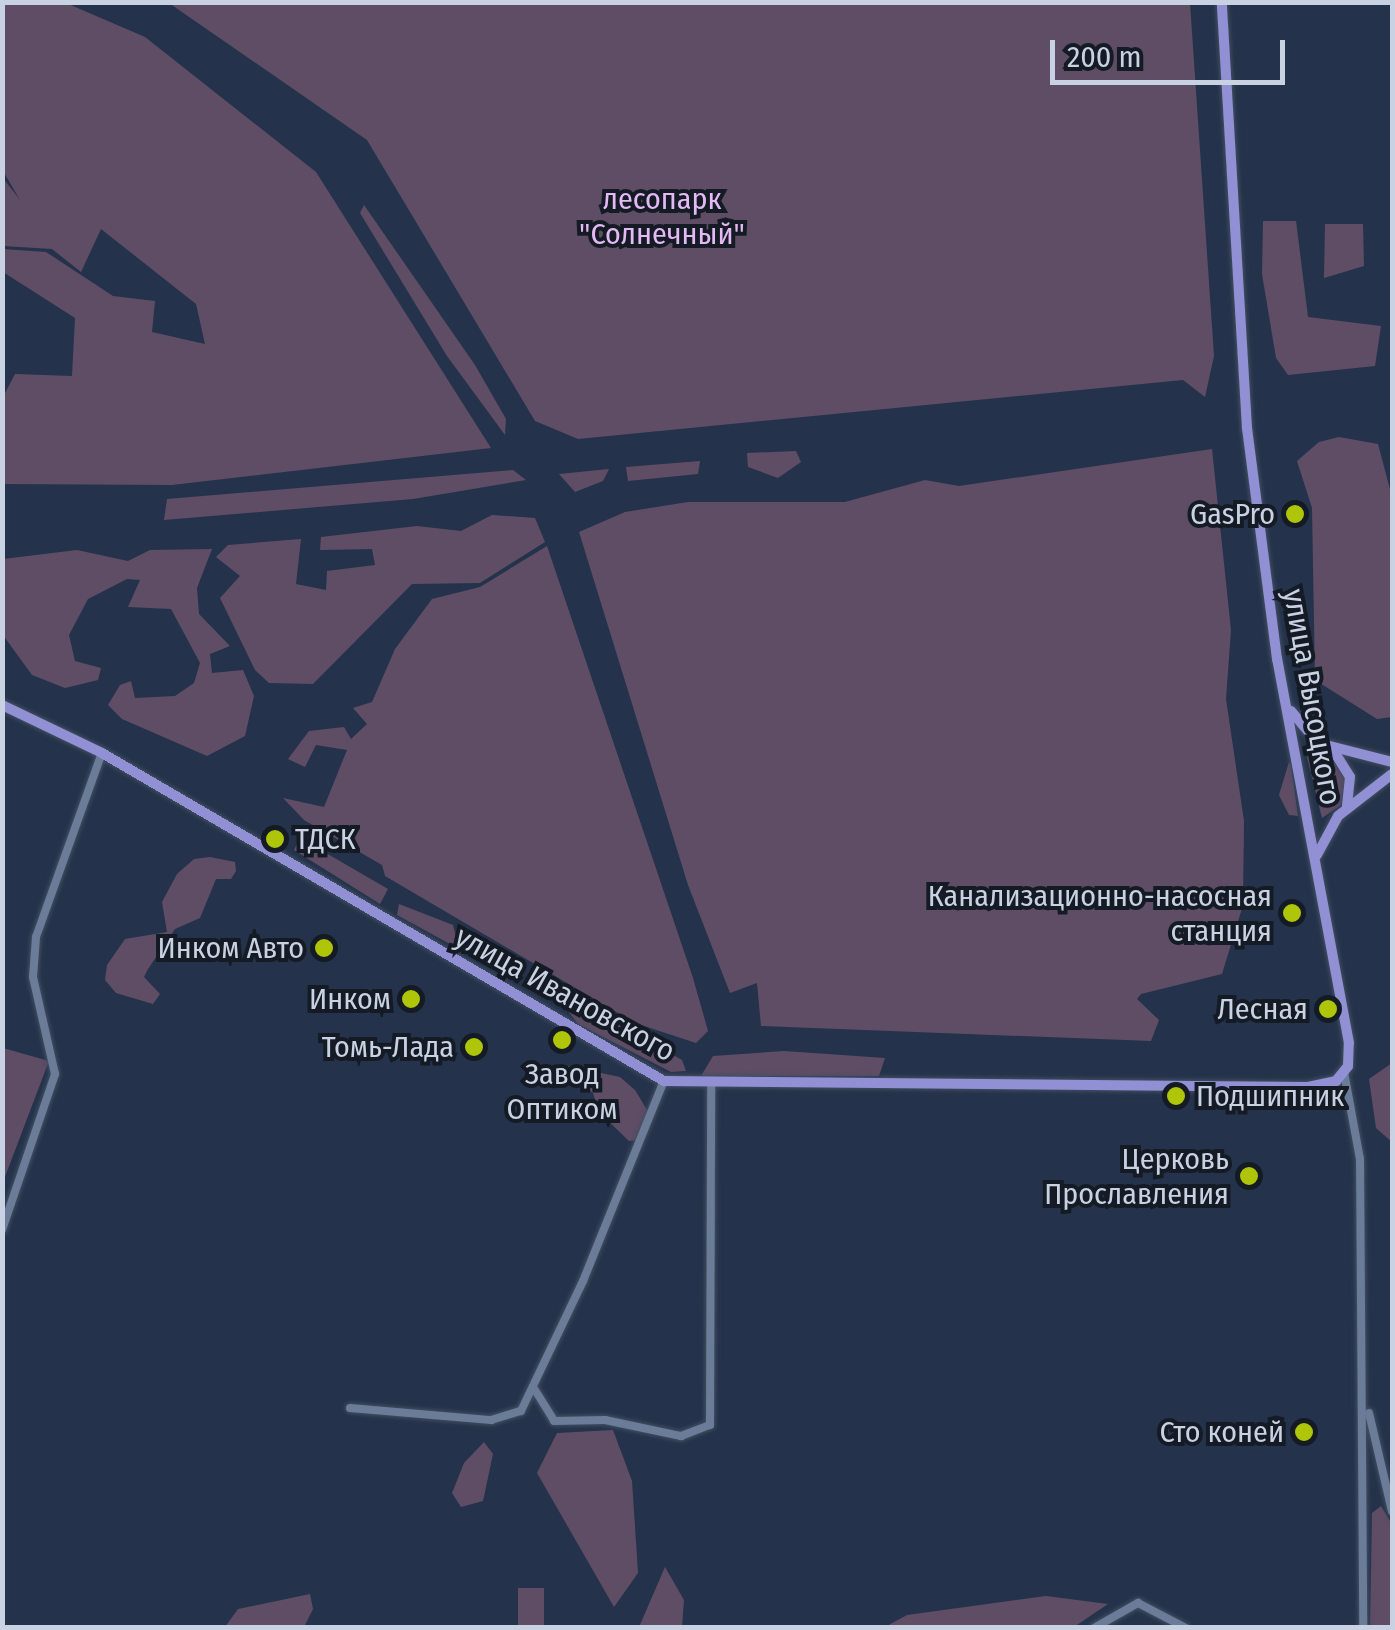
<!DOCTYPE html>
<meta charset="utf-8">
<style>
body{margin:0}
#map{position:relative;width:1395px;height:1630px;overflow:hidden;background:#24334b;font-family:"Fira Sans Condensed",sans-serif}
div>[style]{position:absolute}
.green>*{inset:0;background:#5f4d66;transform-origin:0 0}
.roads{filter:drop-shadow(0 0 2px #424e62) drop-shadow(0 0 2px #424e62)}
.minor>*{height:8px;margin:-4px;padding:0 4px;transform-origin:4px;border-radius:4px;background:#6b7c98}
.major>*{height:10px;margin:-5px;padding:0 5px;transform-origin:5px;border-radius:5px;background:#9190d5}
.dots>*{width:28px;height:28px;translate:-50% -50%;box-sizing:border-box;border:5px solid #141b25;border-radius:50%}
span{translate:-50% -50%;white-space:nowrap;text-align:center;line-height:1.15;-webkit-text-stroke:8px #141b25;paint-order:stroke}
.park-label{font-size:30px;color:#e5b9f4}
.poi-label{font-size:30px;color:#c9d2e2}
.right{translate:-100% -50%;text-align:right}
.left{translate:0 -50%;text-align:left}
.street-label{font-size:30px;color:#c9d2e2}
.frame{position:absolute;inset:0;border:5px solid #c9d2e2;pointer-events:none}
.scale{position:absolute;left:1050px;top:40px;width:235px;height:45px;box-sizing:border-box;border:5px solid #c9d2e2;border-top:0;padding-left:12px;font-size:30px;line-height:35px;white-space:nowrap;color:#c9d2e2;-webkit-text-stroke:8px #141b25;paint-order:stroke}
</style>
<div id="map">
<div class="green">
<div style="clip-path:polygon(3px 2px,66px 3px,145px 37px,316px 172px,491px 448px,172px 485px,3px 484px,3px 397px,15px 374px,72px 376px,75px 318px,3px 272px,3px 249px,46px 252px,113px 296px,155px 301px,152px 332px,205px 344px,196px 304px,101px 229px,81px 272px,52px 249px,3px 246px,3px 178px,20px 200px,3px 171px)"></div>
<div style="clip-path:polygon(169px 3px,1190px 3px,1214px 356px,1205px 397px,1183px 380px,578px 439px,535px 421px,367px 140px)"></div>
<div style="clip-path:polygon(364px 205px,475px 365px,506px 419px,505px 435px,447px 356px,360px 213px)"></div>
<div style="clip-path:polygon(1263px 221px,1296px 221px,1308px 317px,1381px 326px,1375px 366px,1288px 375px,1276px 358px,1262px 274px)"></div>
<div style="clip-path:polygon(1325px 224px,1363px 224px,1364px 266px,1324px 278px)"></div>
<div style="clip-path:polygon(1339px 437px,1378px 444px,1392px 497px,1392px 717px,1377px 719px,1315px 680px,1312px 508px,1297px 461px,1319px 442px)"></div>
<div style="clip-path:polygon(1212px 449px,1231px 630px,1226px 699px,1244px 821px,1243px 905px,1222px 974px,1141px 994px,1137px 999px,1159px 1020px,1151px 1041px,761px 1026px,757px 983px,730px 993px,688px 885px,579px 532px,625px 512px,688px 502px,845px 502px,925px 480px,959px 486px)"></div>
<div style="clip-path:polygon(796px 451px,801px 462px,778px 478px,748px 467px,747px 453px)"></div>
<div style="clip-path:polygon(700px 461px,698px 474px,628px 481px,626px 467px)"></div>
<div style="clip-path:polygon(609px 469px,603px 481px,575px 492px,559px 474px)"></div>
<div style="clip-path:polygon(513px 470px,526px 480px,413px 499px,164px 520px,167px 499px)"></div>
<div style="clip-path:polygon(492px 515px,535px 518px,545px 542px,480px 583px,412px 584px,313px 684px,269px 683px,255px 670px,220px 598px,240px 576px,216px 557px,228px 545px,301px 539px,296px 584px,326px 590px,327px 571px,375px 565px,372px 549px,320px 550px,321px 537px,417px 526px,461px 531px)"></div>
<div style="clip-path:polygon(547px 546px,693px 978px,708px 1031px,696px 1043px,635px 1023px,385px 876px,382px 865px,304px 820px,283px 798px,324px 807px,347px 750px,316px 745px,305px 767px,288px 759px,309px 731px,344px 727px,351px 739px,367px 724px,353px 708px,372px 702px,395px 649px,432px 599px,480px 587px)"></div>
<div style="clip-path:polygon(212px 549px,197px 588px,199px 614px,230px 646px,210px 654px,212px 673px,243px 670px,254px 696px,245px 736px,207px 756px,122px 719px,108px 705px,120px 685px,131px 681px,135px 698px,175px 696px,194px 683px,200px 663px,171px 609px,128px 607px,140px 580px,127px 579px,88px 599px,69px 635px,75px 661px,101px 668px,98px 680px,65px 688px,32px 675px,3px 635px,3px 559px,77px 550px,128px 561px,150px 550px)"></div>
<div style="clip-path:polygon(1316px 752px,1330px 757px,1345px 779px,1341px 805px,1322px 818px,1307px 757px)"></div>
<div style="clip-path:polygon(1289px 762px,1291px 765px,1298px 816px,1289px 815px,1279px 795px)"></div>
<div style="clip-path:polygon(300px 838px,388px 889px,380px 904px,294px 850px)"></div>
<div style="clip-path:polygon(210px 857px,235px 862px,236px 871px,231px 879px,216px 879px,200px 918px,175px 929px,148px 969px,144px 977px,160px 994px,153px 1004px,116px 993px,105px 980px,107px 965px,125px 939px,167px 932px,162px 902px,177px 874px,194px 859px)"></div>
<div style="clip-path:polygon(399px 904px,453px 925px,459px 949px,397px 915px)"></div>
<div style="clip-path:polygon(548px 985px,682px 1060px,686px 1071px,671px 1072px,578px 1024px)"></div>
<div style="clip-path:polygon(3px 1048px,49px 1061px,3px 1182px)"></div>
<div style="clip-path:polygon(784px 1051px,885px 1058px,879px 1076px,701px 1076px,713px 1056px)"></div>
<div style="clip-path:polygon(1392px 1063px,1392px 1142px,1376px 1128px,1369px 1079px)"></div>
<div style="clip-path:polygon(568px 1066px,620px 1077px,635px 1090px,652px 1118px,643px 1140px,629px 1141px,599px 1112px,593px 1093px,567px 1074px)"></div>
<div style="clip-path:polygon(613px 1430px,632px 1481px,638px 1573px,614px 1607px,537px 1473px,557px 1433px)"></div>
<div style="clip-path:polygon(484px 1442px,493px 1454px,483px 1501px,461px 1507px,452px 1493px,464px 1463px)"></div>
<div style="clip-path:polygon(1381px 1506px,1392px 1524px,1392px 1627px,1370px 1626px,1372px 1513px)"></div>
<div style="clip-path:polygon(665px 1567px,684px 1600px,682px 1627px,639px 1627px)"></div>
<div style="left:518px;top:1588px;width:26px;height:39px"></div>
<div style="clip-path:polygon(310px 1594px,313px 1609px,304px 1627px,225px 1627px,238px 1609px)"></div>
<div style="clip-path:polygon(1046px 1596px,1108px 1604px,1074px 1627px,885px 1627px,907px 1615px)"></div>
</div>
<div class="roads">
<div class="minor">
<div style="left:1344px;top:1072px;width:88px;rotate:79.6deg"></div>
<div style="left:1360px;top:1159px;width:469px;rotate:89.6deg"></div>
<div style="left:2px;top:1230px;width:165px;rotate:-71.2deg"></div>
<div style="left:55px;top:1074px;width:99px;rotate:-102.8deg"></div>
<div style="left:33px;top:977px;width:40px;rotate:-85.7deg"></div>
<div style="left:36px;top:937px;width:195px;rotate:-70.3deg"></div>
<div style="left:535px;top:1390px;width:36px;rotate:58deg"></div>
<div style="left:554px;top:1421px;width:51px;rotate:-1.1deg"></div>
<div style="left:605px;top:1420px;width:78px;rotate:11.9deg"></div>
<div style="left:681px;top:1436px;width:31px;rotate:-21deg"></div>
<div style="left:710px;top:1425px;width:341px;rotate:-89.8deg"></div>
<div style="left:350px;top:1408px;width:142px;rotate:4.9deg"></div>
<div style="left:491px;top:1420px;width:31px;rotate:-17deg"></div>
<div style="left:521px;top:1411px;width:144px;rotate:-64.5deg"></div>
<div style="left:583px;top:1281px;width:216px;rotate:-68deg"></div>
<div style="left:1369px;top:1413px;width:101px;rotate:76.8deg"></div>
<div style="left:1094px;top:1628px;width:51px;rotate:-29.6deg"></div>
<div style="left:1138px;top:1603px;width:54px;rotate:27.5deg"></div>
</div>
<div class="major">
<div style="left:2px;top:705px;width:111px;rotate:25.6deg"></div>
<div style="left:102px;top:753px;width:651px;rotate:30.27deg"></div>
<div style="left:664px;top:1081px;width:644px;rotate:0.53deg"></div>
<div style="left:1308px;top:1087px;width:29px;rotate:-12deg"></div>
<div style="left:1336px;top:1081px;width:19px;rotate:-51deg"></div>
<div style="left:1348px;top:1066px;width:23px;rotate:-88deg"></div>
<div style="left:1349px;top:1043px;width:391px;rotate:-100.6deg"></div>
<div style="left:1277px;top:659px;width:233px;rotate:-97.4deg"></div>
<div style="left:1247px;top:428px;width:427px;rotate:-93.4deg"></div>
<div style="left:1291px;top:711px;width:42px;rotate:49.8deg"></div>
<div style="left:1318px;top:743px;width:76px;rotate:14.4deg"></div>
<div style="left:1335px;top:753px;width:28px;rotate:58deg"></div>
<div style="left:1350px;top:777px;width:29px;rotate:96deg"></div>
<div style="left:1317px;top:855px;width:44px;rotate:-61.7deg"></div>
<div style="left:1338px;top:816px;width:68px;rotate:-37.9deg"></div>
</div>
</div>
<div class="dots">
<div style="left:1295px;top:514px;background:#aec509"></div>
<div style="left:275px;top:839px;background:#aec509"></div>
<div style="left:1292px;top:913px;background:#aec509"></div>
<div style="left:324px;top:948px;background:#aec509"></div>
<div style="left:411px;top:999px;background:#aec509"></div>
<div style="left:1328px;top:1009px;background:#aec509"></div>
<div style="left:562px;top:1040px;background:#aec509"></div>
<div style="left:474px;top:1047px;background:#aec509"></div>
<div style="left:1176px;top:1096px;background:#aec509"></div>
<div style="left:1249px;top:1176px;background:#aec509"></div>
<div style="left:1304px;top:1432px;background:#aec509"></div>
</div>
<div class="park-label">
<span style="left:662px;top:216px">лесопарк<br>"Солнечный"</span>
</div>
<div class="poi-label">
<span class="right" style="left:1275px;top:514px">GasPro</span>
<span class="left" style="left:295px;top:839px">ТДСК</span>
<span class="right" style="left:1272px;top:913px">Канализационно-насосная<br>станция</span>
<span class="right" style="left:304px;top:948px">Инком Авто</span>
<span class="right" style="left:391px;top:999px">Инком</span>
<span class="right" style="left:1308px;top:1009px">Лесная</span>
<span class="right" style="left:454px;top:1047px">Томь-Лада</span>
<span style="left:562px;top:1091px">Завод<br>Оптиком</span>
<span class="left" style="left:1196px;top:1096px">Подшипник</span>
<span class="right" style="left:1229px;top:1176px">Церковь<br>Прославления</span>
<span class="right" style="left:1284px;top:1432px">Сто коней</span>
</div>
<div class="street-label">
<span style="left:1312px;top:697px;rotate:80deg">улица Высоцкого</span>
<span style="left:565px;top:994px;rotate:29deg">улица Ивановского</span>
</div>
<div class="frame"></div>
<div class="scale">200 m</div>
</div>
